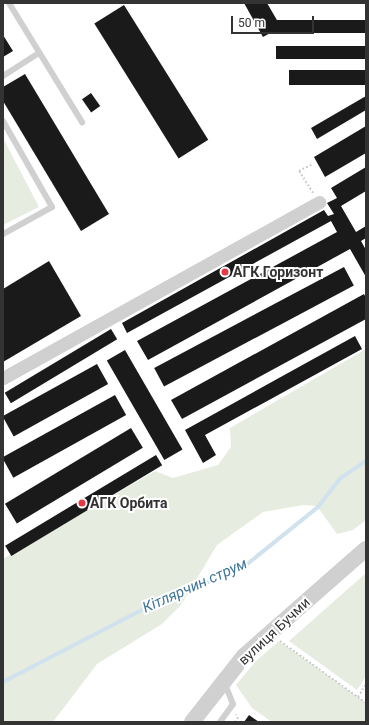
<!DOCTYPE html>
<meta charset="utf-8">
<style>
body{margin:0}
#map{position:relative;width:369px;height:725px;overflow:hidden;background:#fff;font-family:Roboto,sans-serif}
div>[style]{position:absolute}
.green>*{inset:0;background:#e6ecdf}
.stream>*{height:3.5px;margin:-1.75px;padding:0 1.75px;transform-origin:1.75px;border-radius:1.75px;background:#cfe2ee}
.building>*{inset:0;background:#1a1a1a;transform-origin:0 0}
.path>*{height:2px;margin-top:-1px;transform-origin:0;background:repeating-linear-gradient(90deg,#cdcdcd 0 2px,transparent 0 4px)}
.service>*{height:6px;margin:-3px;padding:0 3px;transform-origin:3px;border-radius:3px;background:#d0d0d0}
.minor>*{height:13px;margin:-6.5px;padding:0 6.5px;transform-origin:6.5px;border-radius:6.5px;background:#d0d0d0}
.tertiary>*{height:16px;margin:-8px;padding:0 8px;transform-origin:8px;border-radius:8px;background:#d0d0d0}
.dots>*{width:11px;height:11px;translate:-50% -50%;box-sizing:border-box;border:2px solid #fff;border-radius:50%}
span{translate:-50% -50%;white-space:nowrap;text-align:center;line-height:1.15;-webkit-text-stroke:4px #fff;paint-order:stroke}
.poi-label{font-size:14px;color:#333;font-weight:700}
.left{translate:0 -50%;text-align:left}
.street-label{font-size:14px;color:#333}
.water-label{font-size:15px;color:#3f7597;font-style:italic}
.frame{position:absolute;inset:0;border:4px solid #333;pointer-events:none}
.scale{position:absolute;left:231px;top:16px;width:83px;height:18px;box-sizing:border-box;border:2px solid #333;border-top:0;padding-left:5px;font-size:12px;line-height:14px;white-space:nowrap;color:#333;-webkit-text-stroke:3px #fff;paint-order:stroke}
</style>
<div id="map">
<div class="green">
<div style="clip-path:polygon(3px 138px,39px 207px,3px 225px)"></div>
<div style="clip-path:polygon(366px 349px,366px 520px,353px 530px,337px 534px,317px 506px,303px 505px,263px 512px,217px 545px,181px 605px,162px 624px,97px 664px,53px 722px,3px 722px,3px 559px,155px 471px,173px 478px,218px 465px,231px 447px,230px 428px)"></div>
<div style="clip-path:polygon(366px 573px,366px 676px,357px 690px,289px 641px)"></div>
<div style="clip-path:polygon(279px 641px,366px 703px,366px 722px,272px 722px,252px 708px,236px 685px,255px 662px)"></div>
</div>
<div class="stream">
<div style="left:3px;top:682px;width:189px;rotate:-27.4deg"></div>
<div style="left:171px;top:595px;width:46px;rotate:-19.2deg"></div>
<div style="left:214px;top:580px;width:34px;rotate:-24deg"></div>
<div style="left:245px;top:566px;width:94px;rotate:-38.9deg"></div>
<div style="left:318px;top:507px;width:37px;rotate:-52deg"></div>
<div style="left:341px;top:478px;width:30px;rotate:-34deg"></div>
</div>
<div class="building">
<div style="clip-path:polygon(244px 3px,267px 3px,281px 27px,263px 37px)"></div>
<div style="left:124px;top:5px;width:159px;height:35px;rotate:58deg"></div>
<div style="left:366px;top:20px;width:13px;height:104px;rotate:90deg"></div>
<div style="clip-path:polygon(3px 35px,13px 51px,3px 57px)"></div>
<div style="left:366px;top:46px;width:13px;height:90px;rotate:90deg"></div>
<div style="left:366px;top:70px;width:15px;height:77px;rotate:90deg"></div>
<div style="clip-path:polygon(25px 74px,109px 214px,81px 231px,3px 101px,3px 87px)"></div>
<div style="left:91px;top:93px;width:16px;height:11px;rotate:55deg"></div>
<div style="clip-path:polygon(366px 96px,366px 110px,317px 139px,311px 128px)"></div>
<div style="clip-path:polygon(366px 126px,366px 153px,325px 177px,314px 157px)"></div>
<div style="clip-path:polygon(366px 167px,366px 191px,341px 206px,356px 232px,366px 226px,366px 238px,361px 241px,366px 250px,366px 277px,350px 249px,148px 360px,137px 341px,337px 232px,331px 221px,127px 333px,122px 323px,324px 210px,328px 216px,334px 214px,327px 203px,337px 198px,331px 188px)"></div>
<div style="clip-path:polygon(49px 261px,81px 316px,3px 362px,3px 289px)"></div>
<div style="left:344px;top:267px;width:21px;height:215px;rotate:62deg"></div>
<div style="clip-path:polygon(364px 294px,366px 298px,366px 319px,182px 419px,171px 400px)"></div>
<div style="left:111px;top:329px;width:12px;height:124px;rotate:59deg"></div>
<div style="clip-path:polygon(355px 336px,362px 349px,205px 435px,216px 455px,203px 463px,185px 430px)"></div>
<div style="left:125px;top:350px;width:115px;height:21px;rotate:60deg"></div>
<div style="left:97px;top:364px;width:23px;height:108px;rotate:61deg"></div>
<div style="left:115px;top:395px;width:23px;height:129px;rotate:61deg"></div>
<div style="left:131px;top:428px;width:23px;height:147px;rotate:59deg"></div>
<div style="left:156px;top:455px;width:12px;height:176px;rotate:59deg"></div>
<div style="clip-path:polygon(249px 715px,259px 722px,244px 722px)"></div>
</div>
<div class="path">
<div style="left:313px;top:193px;width:26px;rotate:-122deg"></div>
<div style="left:299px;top:171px;width:16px;rotate:-27deg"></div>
<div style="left:280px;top:641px;width:106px;rotate:35.8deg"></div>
<div style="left:358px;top:697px;width:15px;rotate:-58deg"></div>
<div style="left:235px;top:722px;width:4px;rotate:-45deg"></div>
<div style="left:238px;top:719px;width:5px;rotate:-112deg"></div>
</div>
<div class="service">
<div style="left:9px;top:3px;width:140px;rotate:58.5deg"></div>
<div style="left:3px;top:76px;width:43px;rotate:-32.6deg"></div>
<div style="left:3px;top:121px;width:99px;rotate:60.3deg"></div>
<div style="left:52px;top:207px;width:56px;rotate:151.1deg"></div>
<div style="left:220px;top:722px;width:22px;rotate:-54deg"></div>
<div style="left:233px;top:704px;width:22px;rotate:-112deg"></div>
</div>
<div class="minor">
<div style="left:3px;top:378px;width:362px;rotate:-29.1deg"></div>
</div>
<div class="tertiary">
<div style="left:192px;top:722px;width:84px;rotate:-51.8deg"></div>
<div style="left:244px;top:656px;width:162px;rotate:-41.3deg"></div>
</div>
<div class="dots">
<div style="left:225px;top:272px;background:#e63946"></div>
<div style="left:82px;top:503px;background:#e63946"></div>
</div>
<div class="poi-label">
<span class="left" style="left:233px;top:272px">АГК Горизонт</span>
<span class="left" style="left:90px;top:503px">АГК Орбита</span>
</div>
<div class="street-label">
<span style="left:274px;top:631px;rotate:-43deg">вулиця Бучми</span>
</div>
<div class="water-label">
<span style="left:195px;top:586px;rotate:-24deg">Кітлярчин струм</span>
</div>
<div class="frame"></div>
<div class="scale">50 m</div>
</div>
